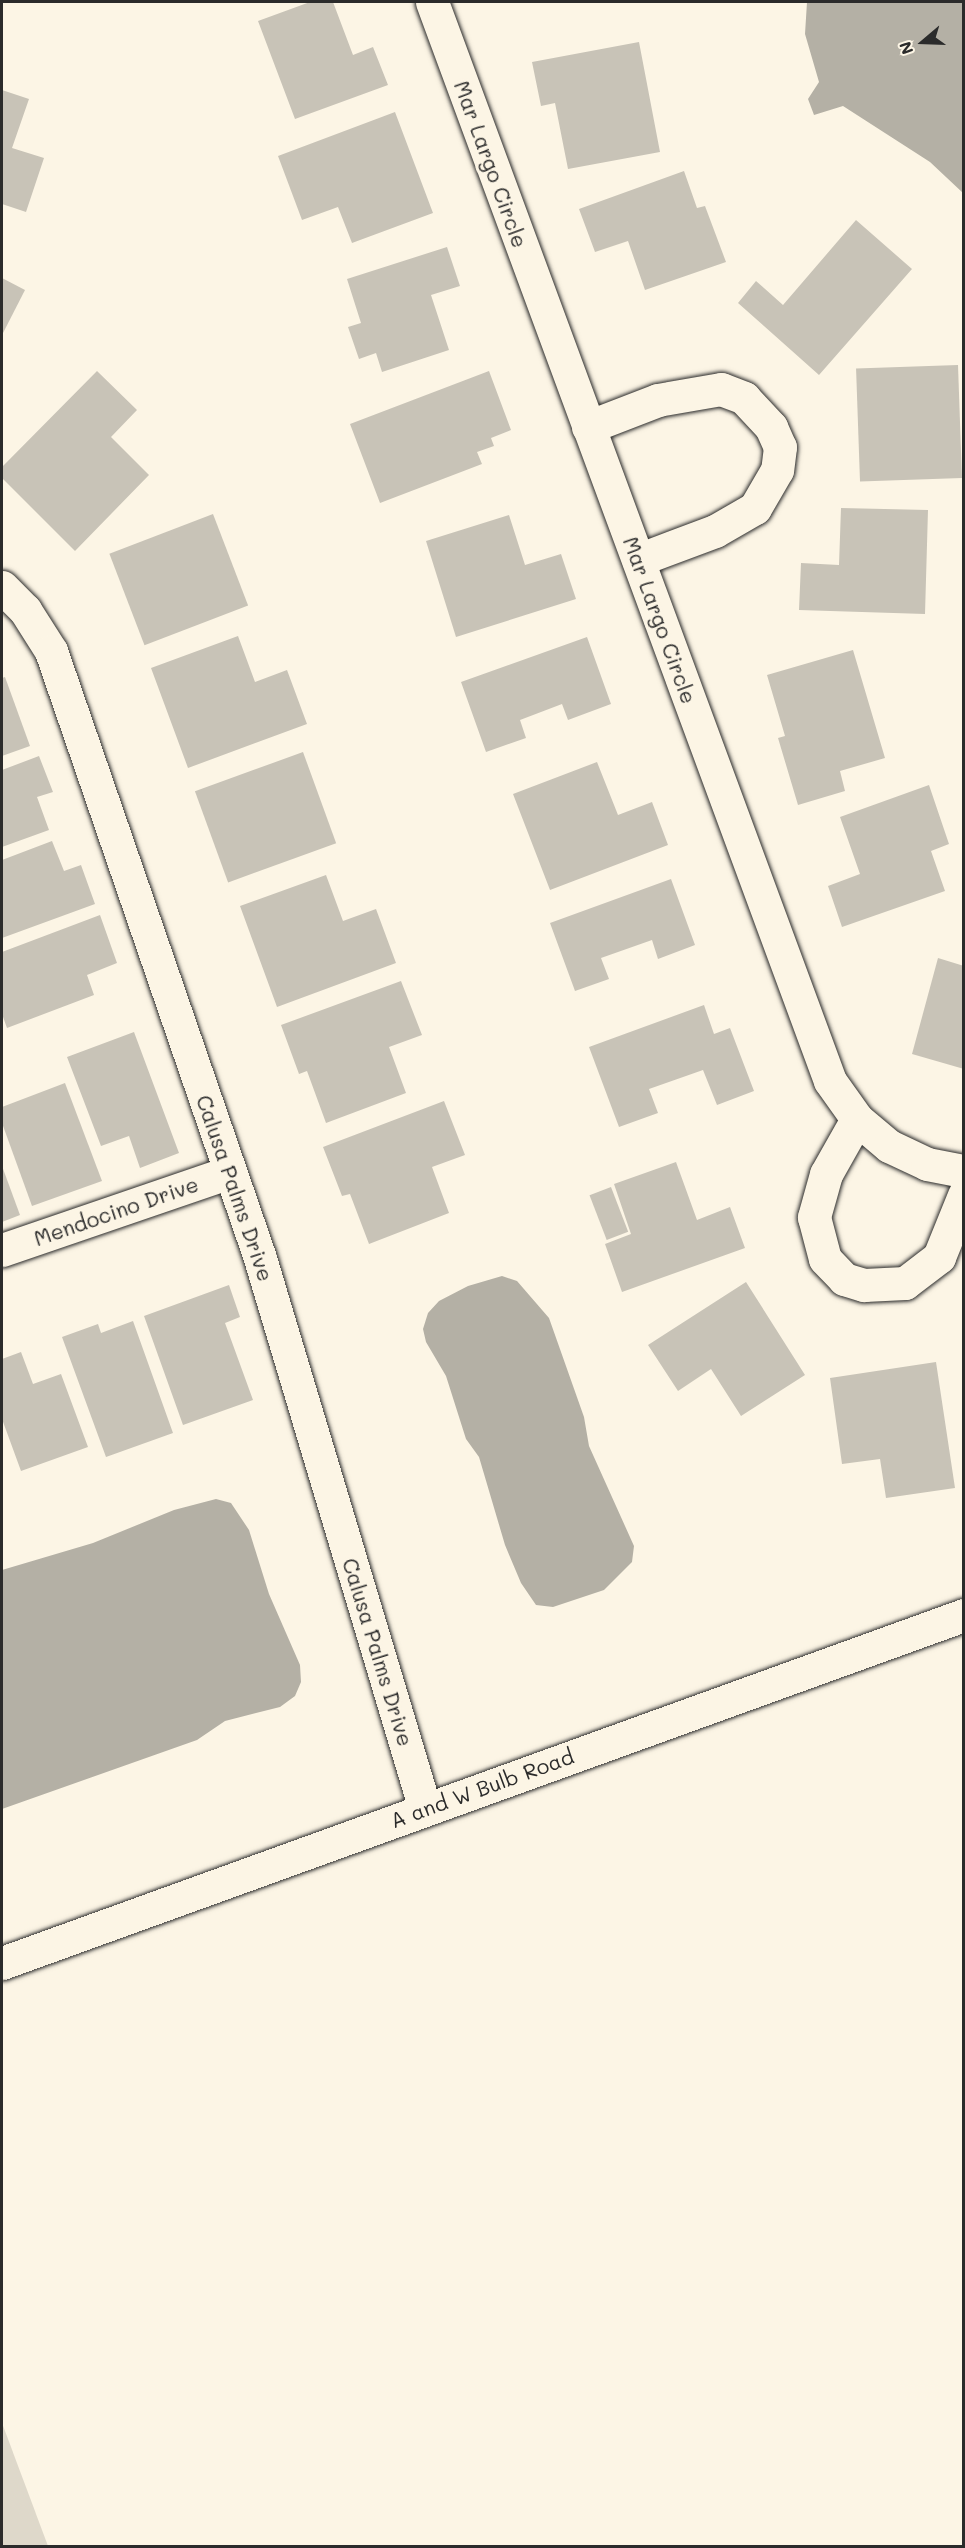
<!DOCTYPE html>
<style>
body{margin:0}
#map{position:relative;width:965px;height:2548px;overflow:hidden;background:#fcf5e5;font-family:Mali,sans-serif}
div>[style]{position:absolute}
.green>*{inset:0;background:#ded8ca}
.water>*{inset:0;background:#b4b0a5}
.building>*{inset:0;background:#c8c3b7;transform-origin:0 0}
.roads{filter:drop-shadow(0 0 2px #2b2b2b) drop-shadow(0 0 2px #2b2b2b)}
.minor>*{height:33px;margin:-16.5px;padding:0 16.5px;transform-origin:16.5px;border-radius:16.5px;background:#fcf5e5}
span{translate:-50% -50%;white-space:nowrap;text-align:center;line-height:1.15;-webkit-text-stroke:6px #fcf5e5;paint-order:stroke}
.street-label{font-size:21px;color:#2b2b2b}
.frame{position:absolute;inset:0;border:3px solid #2b2b2b;pointer-events:none}
.north{position:absolute;left:893px;top:12px;width:60px;height:60px;-webkit-text-stroke:4px #fcf5e5;paint-order:stroke;rotate:251deg;font-size:16px;font-weight:700;line-height:24px;text-align:center;color:#2b2b2b}
.north::after{content:'';display:block;margin:auto;width:21px;height:27px;background:#2b2b2b;clip-path:polygon(50% 0,100% 100%,50% 72%,0 100%)}
</style>
<div id="map">
<div class="green">
<div style="clip-path:polygon(2px 2423px,48px 2546px,2px 2546px)"></div>
</div>
<div class="water">
<div style="clip-path:polygon(807px 2px,963px 2px,963px 193px,930px 162px,843px 106px,814px 115px,808px 99px,819px 82px,805px 34px)"></div>
<div style="clip-path:polygon(502px 1276px,517px 1281px,549px 1318px,584px 1417px,589px 1446px,634px 1546px,632px 1562px,604px 1590px,553px 1607px,536px 1605px,521px 1583px,505px 1545px,479px 1457px,466px 1439px,446px 1376px,426px 1342px,423px 1329px,428px 1313px,439px 1301px,468px 1286px)"></div>
<div style="clip-path:polygon(216px 1499px,231px 1503px,249px 1530px,269px 1594px,300px 1665px,301px 1682px,295px 1696px,280px 1707px,225px 1721px,197px 1740px,2px 1809px,2px 1570px,93px 1543px,174px 1510px)"></div>
</div>
<div class="building">
<div style="clip-path:polygon(310px 2px,333px 2px,353px 55px,373px 47px,388px 85px,295px 119px,258px 21px)"></div>
<div style="clip-path:polygon(639px 42px,660px 152px,568px 169px,555px 103px,541px 106px,532px 62px)"></div>
<div style="clip-path:polygon(2px 90px,29px 99px,12px 148px,44px 158px,26px 212px,2px 204px)"></div>
<div style="clip-path:polygon(395px 112px,433px 213px,352px 243px,338px 207px,302px 220px,278px 156px)"></div>
<div style="clip-path:polygon(684px 171px,697px 208px,705px 206px,726px 262px,645px 290px,628px 241px,595px 252px,579px 209px)"></div>
<div style="clip-path:polygon(856px 220px,912px 269px,819px 375px,738px 303px,756px 281px,783px 305px)"></div>
<div style="clip-path:polygon(447px 247px,460px 286px,431px 295px,449px 350px,382px 372px,376px 353px,359px 359px,348px 327px,361px 323px,347px 279px)"></div>
<div style="clip-path:polygon(2px 278px,25px 290px,2px 335px)"></div>
<div style="left:958px;top:365px;width:113px;height:102px;rotate:88deg"></div>
<div style="clip-path:polygon(97px 371px,137px 410px,111px 437px,149px 475px,75px 551px,2px 478px,2px 467px)"></div>
<div style="clip-path:polygon(489px 371px,511px 430px,491px 438px,494px 446px,477px 452px,482px 464px,380px 503px,350px 424px)"></div>
<div style="clip-path:polygon(841px 508px,928px 510px,925px 614px,799px 610px,801px 563px,839px 565px)"></div>
<div style="left:213px;top:514px;width:98px;height:111px;rotate:69deg"></div>
<div style="clip-path:polygon(509px 515px,525px 565px,561px 554px,576px 599px,456px 637px,426px 541px)"></div>
<div style="clip-path:polygon(238px 636px,255px 682px,287px 670px,307px 724px,188px 768px,151px 668px)"></div>
<div style="clip-path:polygon(587px 637px,611px 704px,568px 720px,562px 704px,520px 720px,526px 738px,486px 752px,461px 682px)"></div>
<div style="clip-path:polygon(853px 650px,885px 758px,840px 771px,845px 791px,798px 805px,778px 738px,785px 736px,767px 675px)"></div>
<div style="clip-path:polygon(5px 677px,30px 746px,2px 756px,2px 678px)"></div>
<div style="left:303px;top:752px;width:97px;height:115px;rotate:70deg"></div>
<div style="clip-path:polygon(39px 756px,53px 792px,37px 797px,49px 830px,2px 847px,2px 770px)"></div>
<div style="clip-path:polygon(597px 762px,618px 815px,652px 802px,668px 845px,550px 890px,513px 794px)"></div>
<div style="clip-path:polygon(929px 785px,949px 844px,931px 851px,945px 891px,842px 927px,828px 886px,860px 874px,840px 817px)"></div>
<div style="clip-path:polygon(52px 841px,64px 871px,81px 865px,95px 904px,2px 938px,2px 860px)"></div>
<div style="clip-path:polygon(326px 875px,343px 921px,376px 909px,396px 963px,277px 1007px,240px 906px)"></div>
<div style="clip-path:polygon(671px 879px,695px 945px,658px 959px,652px 940px,601px 958px,609px 979px,575px 991px,550px 923px)"></div>
<div style="clip-path:polygon(100px 915px,117px 963px,87px 975px,94px 995px,7px 1028px,2px 1014px,2px 952px)"></div>
<div style="clip-path:polygon(938px 958px,964px 966px,964px 1069px,912px 1054px)"></div>
<div style="clip-path:polygon(401px 981px,422px 1035px,389px 1047px,406px 1093px,326px 1123px,307px 1071px,299px 1074px,281px 1025px)"></div>
<div style="clip-path:polygon(704px 1005px,714px 1034px,730px 1028px,754px 1091px,717px 1105px,703px 1070px,649px 1089px,658px 1113px,619px 1127px,589px 1047px)"></div>
<div style="clip-path:polygon(134px 1032px,179px 1153px,140px 1168px,129px 1136px,101px 1146px,67px 1057px)"></div>
<div style="clip-path:polygon(65px 1083px,102px 1181px,32px 1206px,2px 1123px,2px 1107px)"></div>
<div style="clip-path:polygon(444px 1101px,465px 1155px,432px 1167px,449px 1213px,369px 1244px,350px 1194px,342px 1196px,323px 1147px)"></div>
<div style="clip-path:polygon(676px 1162px,697px 1220px,730px 1207px,745px 1248px,622px 1292px,605px 1244px,631px 1234px,614px 1184px)"></div>
<div style="clip-path:polygon(2px 1166px,20px 1215px,2px 1222px)"></div>
<div style="left:611px;top:1187px;width:48px;height:23px;rotate:69deg"></div>
<div style="clip-path:polygon(746px 1282px,805px 1375px,741px 1416px,711px 1369px,678px 1391px,648px 1345px)"></div>
<div style="clip-path:polygon(229px 1285px,240px 1317px,225px 1323px,253px 1400px,183px 1425px,144px 1316px)"></div>
<div style="clip-path:polygon(133px 1321px,173px 1433px,106px 1457px,62px 1337px,98px 1324px,101px 1333px)"></div>
<div style="clip-path:polygon(21px 1352px,33px 1384px,61px 1374px,88px 1447px,21px 1471px,2px 1419px,2px 1359px)"></div>
<div style="clip-path:polygon(936px 1362px,955px 1488px,886px 1498px,880px 1459px,842px 1464px,830px 1378px)"></div>
</div>
<div class="roads">
<div class="minor">
<div style="left:432px;top:2px;width:1150px;rotate:69.75deg"></div>
<div style="left:830px;top:1081px;width:47px;rotate:54.6deg"></div>
<div style="left:857px;top:1119px;width:42px;rotate:40.2deg"></div>
<div style="left:889px;top:1146px;width:42px;rotate:25.3deg"></div>
<div style="left:927px;top:1164px;width:38px;rotate:11deg"></div>
<div style="left:588px;top:427px;width:75px;rotate:-21.1deg"></div>
<div style="left:658px;top:400px;width:64px;rotate:-9.9deg"></div>
<div style="left:721px;top:389px;width:25px;rotate:21deg"></div>
<div style="left:744px;top:398px;width:40px;rotate:47deg"></div>
<div style="left:771px;top:427px;width:22px;rotate:66deg"></div>
<div style="left:780px;top:447px;width:23px;rotate:97deg"></div>
<div style="left:777px;top:470px;width:44px;rotate:120.1deg"></div>
<div style="left:755px;top:508px;width:46px;rotate:150.1deg"></div>
<div style="left:715px;top:531px;width:82px;rotate:159.4deg"></div>
<div style="left:2px;top:587px;width:33px;rotate:45deg"></div>
<div style="left:25px;top:610px;width:49px;rotate:57.6deg"></div>
<div style="left:51px;top:651px;width:639px;rotate:71deg"></div>
<div style="left:259px;top:1255px;width:578px;rotate:73.32deg"></div>
<div style="left:857px;top:1119px;width:63px;rotate:119.4deg"></div>
<div style="left:826px;top:1174px;width:45px;rotate:105.6deg"></div>
<div style="left:814px;top:1217px;width:43px;rotate:75.3deg"></div>
<div style="left:825px;top:1259px;width:28px;rotate:46deg"></div>
<div style="left:844px;top:1279px;width:21px;rotate:17deg"></div>
<div style="left:864px;top:1285px;width:41px;rotate:-2.8deg"></div>
<div style="left:905px;top:1283px;width:43px;rotate:-37.4deg"></div>
<div style="left:939px;top:1257px;width:67px;rotate:-68deg"></div>
<div style="left:2px;top:1250px;width:241px;rotate:-18.9deg"></div>
<div style="left:2px;top:1963px;width:1023px;rotate:-19.89deg"></div>
</div>
</div>
<div class="street-label">
<span style="left:491px;top:164px;rotate:70deg">Mar Largo Circle</span>
<span style="left:660px;top:620px;rotate:70deg">Mar Largo Circle</span>
<span style="left:235px;top:1188px;rotate:71deg">Calusa Palms Drive</span>
<span style="left:116px;top:1211px;rotate:-19deg">Mendocino Drive</span>
<span style="left:378px;top:1652px;rotate:73deg">Calusa Palms Drive</span>
<span style="left:482px;top:1788px;rotate:-20deg">A and W Bulb Road</span>
</div>
<div class="frame"></div>
<div class="north">N</div>
</div>
